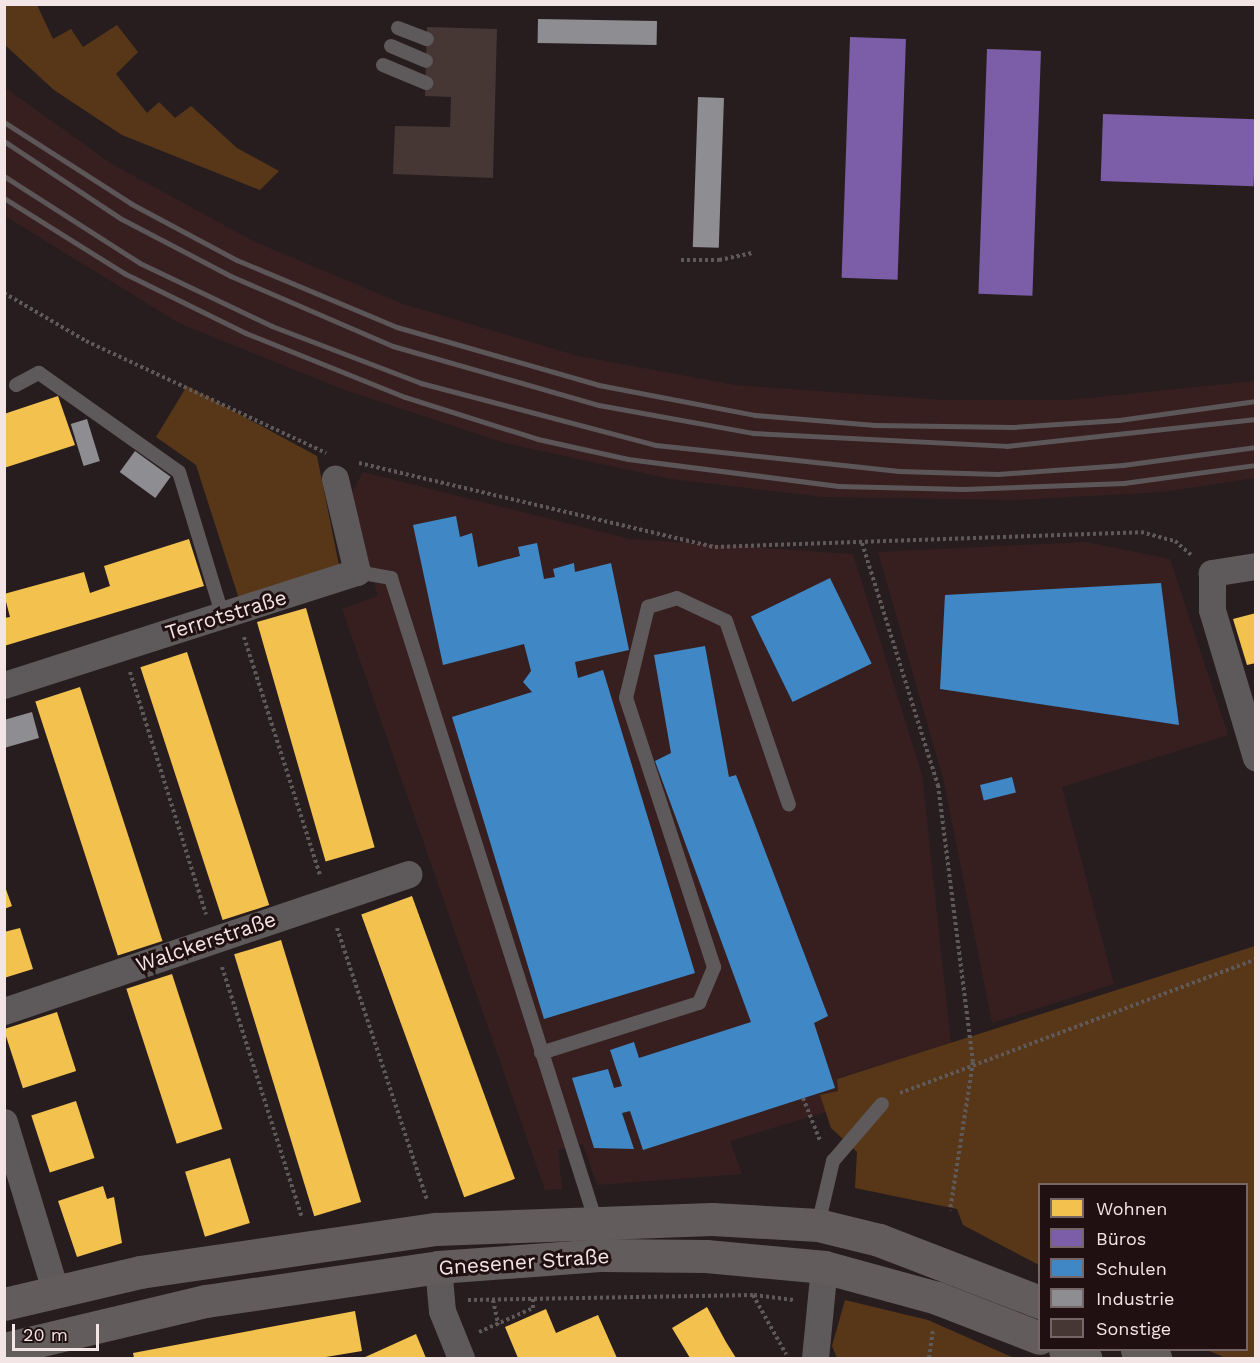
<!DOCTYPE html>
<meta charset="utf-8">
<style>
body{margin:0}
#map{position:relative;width:1260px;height:1363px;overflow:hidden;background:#271d1e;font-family:"Work Sans",sans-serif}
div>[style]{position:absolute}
.built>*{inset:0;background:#371f20}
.green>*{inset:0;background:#583719}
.homes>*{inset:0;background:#f2c14e;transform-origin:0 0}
.offices>*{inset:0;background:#7b5ea7;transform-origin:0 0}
.schools>*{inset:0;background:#3f88c5;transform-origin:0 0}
.industry>*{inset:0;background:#8d8d92;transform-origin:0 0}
.building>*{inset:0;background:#463735}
.path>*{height:4px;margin-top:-2px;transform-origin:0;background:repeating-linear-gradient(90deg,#60595a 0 3px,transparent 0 6px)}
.lane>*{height:14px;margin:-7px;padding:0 7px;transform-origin:7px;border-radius:7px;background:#5e595a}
.street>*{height:27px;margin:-13.5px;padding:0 13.5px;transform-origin:13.5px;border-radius:13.5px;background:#5e595a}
.secondary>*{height:33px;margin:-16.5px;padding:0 16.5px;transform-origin:16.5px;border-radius:16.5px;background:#625c5d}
.rail>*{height:4.5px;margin:-2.25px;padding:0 2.25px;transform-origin:2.25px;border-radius:2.25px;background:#5d5658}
span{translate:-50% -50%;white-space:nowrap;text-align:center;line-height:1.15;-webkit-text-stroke:6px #211011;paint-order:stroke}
.street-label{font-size:21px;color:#f3e5e5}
.frame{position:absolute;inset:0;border:6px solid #f3e5e5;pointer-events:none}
.legend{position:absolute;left:1038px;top:1183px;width:210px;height:168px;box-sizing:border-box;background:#211011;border:2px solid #756566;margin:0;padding:8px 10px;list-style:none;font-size:18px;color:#f3e5e5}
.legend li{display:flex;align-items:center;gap:12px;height:30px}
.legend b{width:30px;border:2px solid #756566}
.scale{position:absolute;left:12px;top:1324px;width:87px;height:27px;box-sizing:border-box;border:3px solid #f3e5e5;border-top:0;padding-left:8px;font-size:18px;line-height:21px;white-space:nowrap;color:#f3e5e5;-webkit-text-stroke:4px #211011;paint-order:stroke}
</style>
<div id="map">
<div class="built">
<div style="clip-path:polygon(4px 87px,112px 164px,255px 242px,403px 304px,578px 356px,735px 385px,943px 400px,1069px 400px,1255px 381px,1255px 478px,1163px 492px,1015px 500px,824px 497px,671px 479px,505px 443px,342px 389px,179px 323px,5px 216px)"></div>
<div style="clip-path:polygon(363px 472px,630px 539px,853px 554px,922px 775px,951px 1044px,837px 1078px,838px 1091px,821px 1096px,826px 1112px,730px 1141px,742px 1174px,597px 1185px,583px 1144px,558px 1150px,562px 1189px,545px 1190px,342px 609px,378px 596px,350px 496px)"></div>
<div style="clip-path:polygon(1086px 542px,1170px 559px,1228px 735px,1062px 787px,1114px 984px,992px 1023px,943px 778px,878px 552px)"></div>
</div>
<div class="green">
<div style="clip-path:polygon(4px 5px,37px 5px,53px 39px,71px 29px,83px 47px,117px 25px,138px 52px,116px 74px,147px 113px,159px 102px,175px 118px,191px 106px,237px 148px,279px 171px,260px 190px,122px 135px,54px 90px,5px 45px)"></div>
<div style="clip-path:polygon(187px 386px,317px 456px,339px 565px,239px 599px,196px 465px,156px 437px)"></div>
<div style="clip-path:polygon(1255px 946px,1255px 1358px,1226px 1358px,1207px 1350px,1246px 1350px,1246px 1184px,1040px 1184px,1039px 1265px,963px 1225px,957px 1209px,855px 1188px,857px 1152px,831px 1128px,820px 1095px,838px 1091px,837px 1079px)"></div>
<div style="clip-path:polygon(845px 1300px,928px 1320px,1014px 1358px,837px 1358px,832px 1346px)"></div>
</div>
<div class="homes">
<div style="clip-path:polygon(58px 396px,75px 445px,4px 468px,4px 414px)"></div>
<div style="clip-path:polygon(189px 539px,204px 586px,4px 646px,4px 618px,10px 617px,4px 594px,84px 572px,90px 593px,110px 586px,104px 566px)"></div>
<div style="left:306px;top:608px;width:249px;height:51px;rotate:74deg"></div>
<div style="clip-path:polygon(1256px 613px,1256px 663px,1247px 665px,1233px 619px)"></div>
<div style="left:187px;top:652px;width:266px;height:49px;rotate:72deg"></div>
<div style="left:80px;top:687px;width:267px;height:47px;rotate:72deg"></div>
<div style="clip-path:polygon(4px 884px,12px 906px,4px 909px)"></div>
<div style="left:412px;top:896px;width:301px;height:54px;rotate:70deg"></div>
<div style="clip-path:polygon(20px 928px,33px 969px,4px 978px,4px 932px)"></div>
<div style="left:281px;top:940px;width:274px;height:49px;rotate:73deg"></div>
<div style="left:172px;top:974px;width:163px;height:48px;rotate:72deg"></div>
<div style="left:57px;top:1012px;width:62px;height:56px;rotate:72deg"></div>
<div style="left:76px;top:1101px;width:60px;height:47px;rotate:72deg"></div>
<div style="left:230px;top:1158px;width:68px;height:47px;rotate:73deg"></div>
<div style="clip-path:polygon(103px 1186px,107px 1199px,114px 1197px,122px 1243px,77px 1257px,58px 1201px)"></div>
<div style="clip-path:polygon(707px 1307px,726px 1342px,736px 1358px,690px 1358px,672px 1328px)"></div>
<div style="clip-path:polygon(546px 1309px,556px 1333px,598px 1315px,617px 1358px,518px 1358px,505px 1327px)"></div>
<div style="clip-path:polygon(355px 1311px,362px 1351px,320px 1358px,134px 1358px,133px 1353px)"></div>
<div style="clip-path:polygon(416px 1334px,426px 1358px,363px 1358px)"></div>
</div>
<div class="offices">
<div style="left:850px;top:37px;width:56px;height:241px;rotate:2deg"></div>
<div style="left:987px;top:49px;width:54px;height:245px;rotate:2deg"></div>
<div style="left:1103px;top:114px;width:153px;height:67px;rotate:2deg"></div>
</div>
<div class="schools">
<div style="clip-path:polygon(456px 516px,460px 537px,472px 533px,478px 567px,520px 556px,518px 547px,537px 543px,544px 579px,555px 577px,553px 569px,574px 563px,575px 572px,611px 563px,629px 650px,575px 662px,578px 678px,603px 670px,695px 973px,544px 1019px,452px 717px,532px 692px,523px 682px,531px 671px,524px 644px,443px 665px,413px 525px)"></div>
<div style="left:830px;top:578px;width:95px;height:88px;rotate:64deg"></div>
<div style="clip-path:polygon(1161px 583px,1179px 725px,940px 689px,945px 595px)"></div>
<div style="clip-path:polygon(705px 646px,729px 777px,736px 775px,828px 1016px,814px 1023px,835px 1088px,643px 1150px,630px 1111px,622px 1113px,634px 1149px,594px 1148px,572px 1078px,608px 1069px,614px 1088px,622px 1086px,610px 1050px,634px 1042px,639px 1058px,751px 1022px,655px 761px,671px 753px,654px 655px)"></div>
<div style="left:1012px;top:777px;width:16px;height:33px;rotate:76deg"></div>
</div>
<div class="industry">
<div style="left:538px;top:19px;width:119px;height:24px;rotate:1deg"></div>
<div style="left:698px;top:97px;width:26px;height:150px;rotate:2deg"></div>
<div style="left:87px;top:419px;width:44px;height:17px;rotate:73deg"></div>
<div style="left:135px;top:451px;width:44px;height:26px;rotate:36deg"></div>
<div style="clip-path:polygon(32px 712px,39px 738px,4px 748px,4px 720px)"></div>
</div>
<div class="building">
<div style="clip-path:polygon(427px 27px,497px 29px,493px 178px,393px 174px,395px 126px,450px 127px,451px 97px,425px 96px)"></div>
</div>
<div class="path">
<div style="left:681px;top:260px;width:38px"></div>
<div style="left:719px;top:260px;width:34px;rotate:-12deg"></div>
<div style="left:4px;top:293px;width:95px;rotate:30.3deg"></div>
<div style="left:86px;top:341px;width:265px;rotate:25deg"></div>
<div style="left:359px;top:463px;width:366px;rotate:13.3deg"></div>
<div style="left:715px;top:547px;width:426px;rotate:-2deg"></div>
<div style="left:1141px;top:532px;width:35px;rotate:15deg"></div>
<div style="left:1175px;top:541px;width:23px;rotate:41deg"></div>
<div style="left:862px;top:543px;width:254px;rotate:72.6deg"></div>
<div style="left:938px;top:785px;width:279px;rotate:82.8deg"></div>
<div style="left:973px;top:1062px;width:150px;rotate:98.8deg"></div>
<div style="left:244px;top:637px;width:250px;rotate:72.3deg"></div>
<div style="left:130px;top:672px;width:254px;rotate:72.6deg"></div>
<div style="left:337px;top:928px;width:287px;rotate:71.7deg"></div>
<div style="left:222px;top:967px;width:262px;rotate:72.3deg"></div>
<div style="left:900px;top:1093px;width:380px;rotate:-20.6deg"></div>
<div style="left:803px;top:1098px;width:48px;rotate:68.2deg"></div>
<div style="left:754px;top:1295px;width:40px;rotate:7.1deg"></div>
<div style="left:468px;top:1300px;width:285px;rotate:-1deg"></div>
<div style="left:753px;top:1295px;width:68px;rotate:60.8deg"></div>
<div style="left:493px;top:1300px;width:25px;rotate:78deg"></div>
<div style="left:479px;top:1332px;width:59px;rotate:-24deg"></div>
<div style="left:533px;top:1308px;width:9px;rotate:-90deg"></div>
<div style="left:929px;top:1358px;width:29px;rotate:-82deg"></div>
</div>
<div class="lane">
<div style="left:398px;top:28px;width:31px;rotate:21deg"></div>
<div style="left:391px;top:46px;width:38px;rotate:23deg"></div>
<div style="left:383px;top:65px;width:47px;rotate:22.7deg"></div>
<div style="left:16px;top:385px;width:26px;rotate:-28deg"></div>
<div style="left:39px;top:373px;width:171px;rotate:35.3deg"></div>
<div style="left:179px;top:472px;width:152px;rotate:73.1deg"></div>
<div style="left:357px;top:572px;width:35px;rotate:10deg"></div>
<div style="left:391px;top:578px;width:676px;rotate:72.34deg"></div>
<div style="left:541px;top:1053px;width:166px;rotate:-17.6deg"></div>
<div style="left:699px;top:1003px;width:39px;rotate:-67deg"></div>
<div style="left:714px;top:967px;width:283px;rotate:-108.1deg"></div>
<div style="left:626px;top:698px;width:94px;rotate:-76.4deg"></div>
<div style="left:648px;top:607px;width:30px;rotate:-17deg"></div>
<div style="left:677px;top:598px;width:54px;rotate:25.1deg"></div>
<div style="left:726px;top:621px;width:194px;rotate:71.1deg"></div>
<div style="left:818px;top:1225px;width:66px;rotate:-76.8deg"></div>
<div style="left:833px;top:1161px;width:75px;rotate:-49.3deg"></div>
</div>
<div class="street">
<div style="left:1256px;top:566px;width:45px;rotate:171deg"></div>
<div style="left:1212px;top:573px;width:37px;rotate:90deg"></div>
<div style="left:1212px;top:610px;width:154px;rotate:73.4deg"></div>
<div style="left:4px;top:685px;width:371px;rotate:-17.8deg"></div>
<div style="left:357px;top:572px;width:96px;rotate:-103.3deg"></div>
<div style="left:4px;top:1011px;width:427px;rotate:-18.7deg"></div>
<div style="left:4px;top:1122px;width:176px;rotate:73.1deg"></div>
<div style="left:438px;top:1267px;width:44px;rotate:84.8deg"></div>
<div style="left:442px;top:1311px;width:51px;rotate:68deg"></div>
<div style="left:815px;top:1358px;width:91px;rotate:-84.4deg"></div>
</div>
<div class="secondary">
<div style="left:4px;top:1304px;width:140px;rotate:-13.2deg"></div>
<div style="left:140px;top:1272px;width:299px;rotate:-8.3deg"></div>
<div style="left:436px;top:1229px;width:276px;rotate:-2.1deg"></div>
<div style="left:712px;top:1219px;width:106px;rotate:3.2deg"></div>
<div style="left:818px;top:1225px;width:63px;rotate:13.8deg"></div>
<div style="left:879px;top:1240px;width:173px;rotate:21.1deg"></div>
<div style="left:4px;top:1349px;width:208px;rotate:-13.4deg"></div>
<div style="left:206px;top:1301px;width:234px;rotate:-8.3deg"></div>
<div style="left:438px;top:1267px;width:165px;rotate:-4.2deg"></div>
<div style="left:603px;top:1255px;width:103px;rotate:0.6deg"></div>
<div style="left:706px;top:1256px;width:119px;rotate:5.3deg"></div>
<div style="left:824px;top:1267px;width:117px;rotate:15.3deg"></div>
<div style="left:937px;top:1298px;width:110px;rotate:21.2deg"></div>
<div style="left:1065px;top:1350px;width:22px;rotate:22deg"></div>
<div style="left:1137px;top:1350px;width:20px;rotate:24deg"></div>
</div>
<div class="rail">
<div style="left:4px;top:122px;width:152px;rotate:32.6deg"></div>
<div style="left:132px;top:204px;width:119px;rotate:28.1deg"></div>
<div style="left:237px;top:260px;width:173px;rotate:22.7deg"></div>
<div style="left:397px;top:327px;width:210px;rotate:16deg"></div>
<div style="left:599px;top:385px;width:159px;rotate:10.9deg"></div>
<div style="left:755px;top:415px;width:120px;rotate:4.8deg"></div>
<div style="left:875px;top:425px;width:138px;rotate:0.8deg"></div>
<div style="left:1013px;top:427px;width:106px;rotate:-3.8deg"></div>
<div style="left:1119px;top:420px;width:138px;rotate:-7.9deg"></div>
<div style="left:4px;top:141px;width:141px;rotate:33.5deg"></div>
<div style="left:122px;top:219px;width:123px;rotate:27.6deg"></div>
<div style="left:231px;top:276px;width:176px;rotate:23.4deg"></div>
<div style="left:393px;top:346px;width:214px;rotate:16deg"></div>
<div style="left:599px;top:405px;width:157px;rotate:10.3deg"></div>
<div style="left:753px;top:433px;width:254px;rotate:2.9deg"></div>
<div style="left:1007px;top:446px;width:250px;rotate:-6.2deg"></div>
<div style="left:4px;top:176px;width:161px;rotate:32.6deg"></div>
<div style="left:140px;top:263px;width:146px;rotate:25.5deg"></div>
<div style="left:272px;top:326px;width:160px;rotate:20.9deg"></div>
<div style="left:421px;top:383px;width:243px;rotate:14.8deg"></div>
<div style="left:656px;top:445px;width:244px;rotate:6.1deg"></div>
<div style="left:899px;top:471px;width:99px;rotate:1.7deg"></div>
<div style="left:998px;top:474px;width:125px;rotate:-4.1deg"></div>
<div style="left:1123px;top:465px;width:134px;rotate:-7.7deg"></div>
<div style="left:4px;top:198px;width:142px;rotate:32deg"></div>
<div style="left:124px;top:273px;width:136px;rotate:26.2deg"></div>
<div style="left:246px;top:333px;width:171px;rotate:21.9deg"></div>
<div style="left:405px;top:397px;width:139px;rotate:17.5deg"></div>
<div style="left:538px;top:439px;width:92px;rotate:12.5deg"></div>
<div style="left:628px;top:459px;width:212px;rotate:7.3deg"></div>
<div style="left:838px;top:486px;width:126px;rotate:1.4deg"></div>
<div style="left:964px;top:489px;width:160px;rotate:-2.1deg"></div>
<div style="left:1124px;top:483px;width:133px;rotate:-7.8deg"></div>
</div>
<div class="street-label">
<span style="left:226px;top:615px;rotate:-17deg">Terrotstraße</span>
<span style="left:206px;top:942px;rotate:-19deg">Walckerstraße</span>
<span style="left:524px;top:1262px;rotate:-4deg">Gnesener Straße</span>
</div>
<div class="frame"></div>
<ul class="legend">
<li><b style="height:16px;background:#f2c14e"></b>Wohnen</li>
<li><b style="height:16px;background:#7b5ea7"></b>Büros</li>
<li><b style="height:16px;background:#3f88c5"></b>Schulen</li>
<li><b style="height:16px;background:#8d8d92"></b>Industrie</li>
<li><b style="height:16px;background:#463735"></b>Sonstige</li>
</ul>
<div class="scale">20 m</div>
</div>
